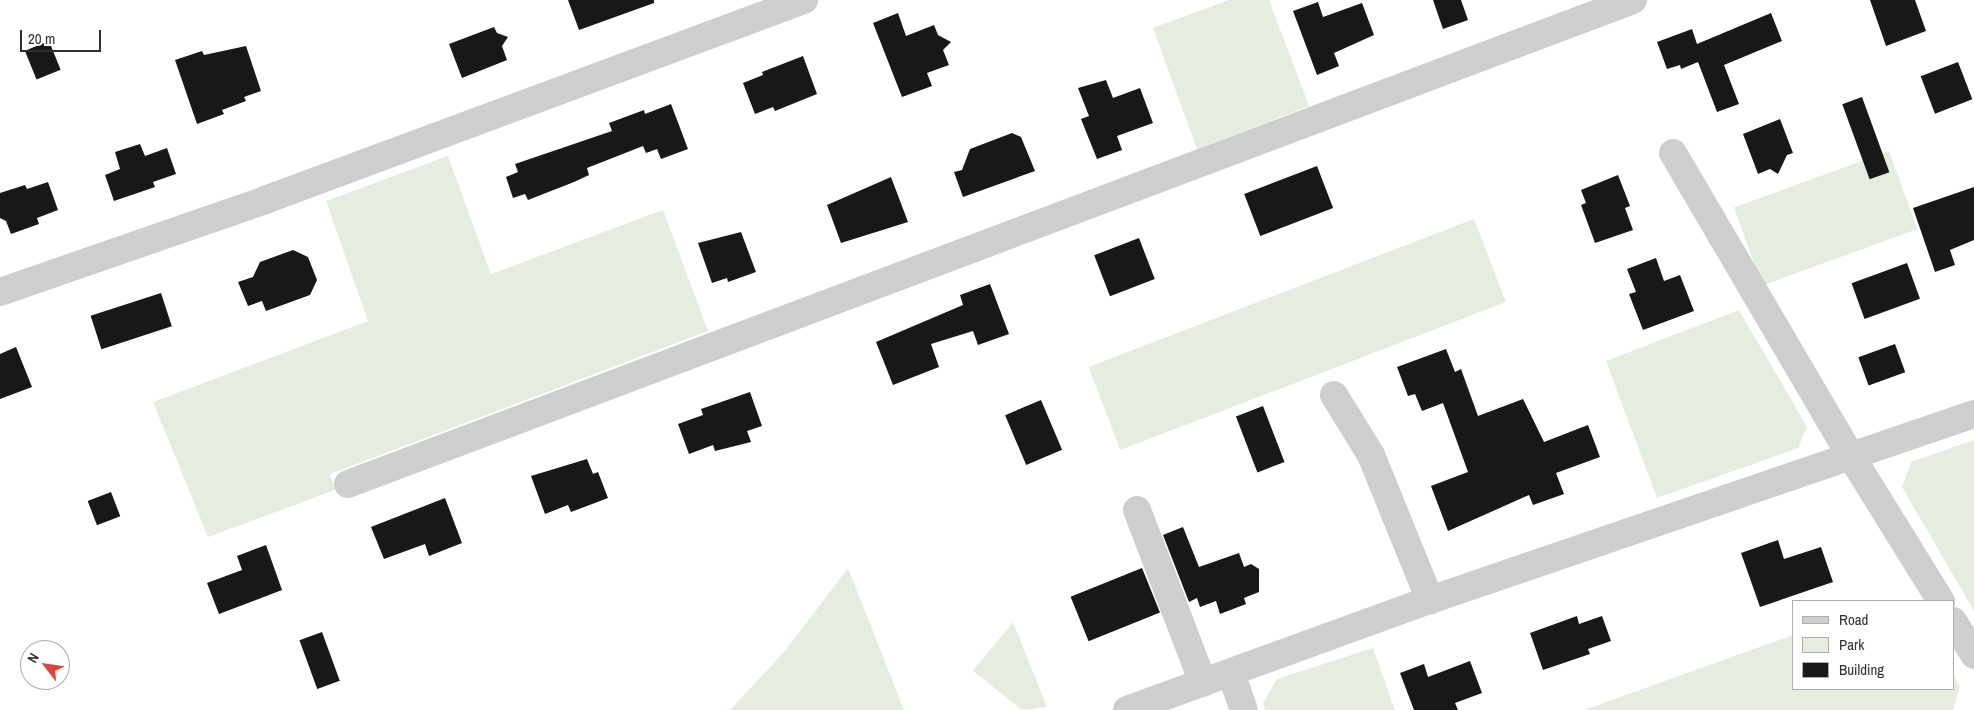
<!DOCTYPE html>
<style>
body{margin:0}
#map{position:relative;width:1974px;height:710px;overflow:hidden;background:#fff;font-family:"Archivo Narrow",sans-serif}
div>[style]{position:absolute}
.green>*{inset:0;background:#e5ede0;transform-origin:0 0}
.building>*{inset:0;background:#181818;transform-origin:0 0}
.minor>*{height:28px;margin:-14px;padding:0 14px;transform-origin:14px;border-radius:14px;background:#cecece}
span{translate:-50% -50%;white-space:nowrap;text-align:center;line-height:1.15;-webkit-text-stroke:5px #fff;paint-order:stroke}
.legend{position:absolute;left:1792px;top:600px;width:162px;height:90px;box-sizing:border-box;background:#fff;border:1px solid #adadad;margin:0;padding:6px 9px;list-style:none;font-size:15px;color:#313131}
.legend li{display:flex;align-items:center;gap:10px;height:25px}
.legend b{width:25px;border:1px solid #adadad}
.north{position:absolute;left:20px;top:640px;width:50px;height:50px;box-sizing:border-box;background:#fff;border:1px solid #adadad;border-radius:50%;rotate:300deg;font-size:14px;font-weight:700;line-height:20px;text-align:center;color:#313131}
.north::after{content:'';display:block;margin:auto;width:18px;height:22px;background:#dc433f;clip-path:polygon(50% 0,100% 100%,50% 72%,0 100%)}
.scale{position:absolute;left:20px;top:30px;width:81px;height:22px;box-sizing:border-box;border:2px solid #313131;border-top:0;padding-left:6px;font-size:15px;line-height:18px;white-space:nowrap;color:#313131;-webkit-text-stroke:4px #fff;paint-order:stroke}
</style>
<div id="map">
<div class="green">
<div style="clip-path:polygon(1229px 0,1269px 0,1309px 106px,1197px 149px,1153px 28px)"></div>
<div style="left:1889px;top:151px;width:83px;height:165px;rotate:70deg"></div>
<div style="clip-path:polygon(448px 156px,491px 274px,663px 210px,708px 331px,330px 474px,335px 490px,208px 537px,153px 402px,368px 321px,326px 201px)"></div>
<div style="left:1474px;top:219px;width:89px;height:413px;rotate:69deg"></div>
<div style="clip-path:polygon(1739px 310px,1807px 427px,1798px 448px,1657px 498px,1606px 361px)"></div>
<div style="clip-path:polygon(1974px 440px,1974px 611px,1902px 487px,1911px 462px)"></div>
<div style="clip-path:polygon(848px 568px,904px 710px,730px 710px,785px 651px)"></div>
<div style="clip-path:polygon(1013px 622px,1047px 707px,1022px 710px,973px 671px)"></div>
<div style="clip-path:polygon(1793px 635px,1793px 689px,1953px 689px,1953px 675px,1960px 686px,1953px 710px,1584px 710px)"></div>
<div style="clip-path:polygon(1373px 648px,1395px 710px,1265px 710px,1263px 703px,1277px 679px)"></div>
</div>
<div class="building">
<div style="clip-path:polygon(568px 0,654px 0,654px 3px,579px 30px)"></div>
<div style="clip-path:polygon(1433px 0,1461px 0,1468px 20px,1443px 29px)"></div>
<div style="clip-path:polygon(1870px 0,1915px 0,1926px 31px,1886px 46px)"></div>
<div style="clip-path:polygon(1318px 2px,1323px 17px,1362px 3px,1374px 35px,1334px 53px,1339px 66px,1317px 75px,1293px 11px)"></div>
<div style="clip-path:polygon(898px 13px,906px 36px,934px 25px,938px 35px,951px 42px,943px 50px,949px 65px,927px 73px,932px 86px,902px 97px,873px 23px)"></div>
<div style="clip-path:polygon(1771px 13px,1782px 41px,1724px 65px,1739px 104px,1717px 112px,1698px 62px,1681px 69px,1680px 65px,1667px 69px,1657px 42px,1692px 29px,1697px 44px)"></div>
<div style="clip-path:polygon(494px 27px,497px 33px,508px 37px,502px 46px,507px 60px,462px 78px,449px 44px)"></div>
<div style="left:49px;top:41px;width:31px;height:26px;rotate:68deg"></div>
<div style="clip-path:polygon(246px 46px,261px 91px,244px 97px,246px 101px,222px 110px,224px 114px,197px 124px,175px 60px,202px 51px,204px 55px)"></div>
<div style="clip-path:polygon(803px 56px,817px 94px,775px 111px,773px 107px,755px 114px,743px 83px,763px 75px,762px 72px)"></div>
<div style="left:1958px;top:62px;width:40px;height:40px;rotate:69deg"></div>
<div style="clip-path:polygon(1106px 80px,1113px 98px,1140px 88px,1153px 123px,1117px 136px,1122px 150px,1097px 159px,1081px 119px,1089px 116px,1078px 88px)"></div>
<div style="left:1862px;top:97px;width:80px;height:21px;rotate:70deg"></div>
<div style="clip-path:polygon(671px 104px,688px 149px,661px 159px,657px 149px,646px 153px,643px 146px,587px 168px,589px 175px,574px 182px,528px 200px,525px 194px,513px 198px,506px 177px,518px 172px,515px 164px,612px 131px,609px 123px,644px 110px,645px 114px)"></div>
<div style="clip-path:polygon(1780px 119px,1793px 153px,1787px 155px,1778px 174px,1770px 169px,1758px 174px,1743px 134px)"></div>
<div style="clip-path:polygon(1012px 133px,1021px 137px,1035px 171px,963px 197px,954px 172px,962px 170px,970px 149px)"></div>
<div style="clip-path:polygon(140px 144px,145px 156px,167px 148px,176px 174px,153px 182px,155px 187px,114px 201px,105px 175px,120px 169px,115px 152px)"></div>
<div style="left:1317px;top:166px;width:45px;height:78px;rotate:69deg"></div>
<div style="clip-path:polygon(1618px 175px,1630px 206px,1625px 208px,1633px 230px,1595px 243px,1581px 205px,1586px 203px,1581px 190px)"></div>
<div style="clip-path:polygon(891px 177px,908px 222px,841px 243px,827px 205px)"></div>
<div style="clip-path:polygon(48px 182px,58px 210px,37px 218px,39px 224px,11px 234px,6px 221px,0 218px,0 193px,25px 185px,27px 189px)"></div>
<div style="clip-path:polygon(1974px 187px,1974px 240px,1950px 250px,1955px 265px,1935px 272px,1913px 208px)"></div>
<div style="clip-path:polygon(741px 232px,756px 272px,728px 282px,727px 278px,712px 283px,698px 243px)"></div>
<div style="left:1139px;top:238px;width:44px;height:48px;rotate:69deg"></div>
<div style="clip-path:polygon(293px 250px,308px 257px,317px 280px,310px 295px,266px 311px,262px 301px,248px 306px,238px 282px,253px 277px,260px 262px)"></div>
<div style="clip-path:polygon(1656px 258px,1664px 281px,1680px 275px,1694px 311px,1643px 330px,1629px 294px,1636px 292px,1627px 269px)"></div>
<div style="left:1907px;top:263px;width:38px;height:59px;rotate:70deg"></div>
<div style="clip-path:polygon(990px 284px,1009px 334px,978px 345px,973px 331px,931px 344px,939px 367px,893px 385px,876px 342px,963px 305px,960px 295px)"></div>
<div style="left:161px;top:293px;width:35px;height:74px;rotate:72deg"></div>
<div style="left:1895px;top:344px;width:30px;height:39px;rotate:70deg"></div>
<div style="clip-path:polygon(16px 347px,32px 387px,0 399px,0 354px)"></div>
<div style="clip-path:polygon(1446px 349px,1455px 372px,1461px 369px,1478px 416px,1523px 399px,1544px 442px,1588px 425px,1600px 457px,1556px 473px,1564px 494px,1533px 505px,1529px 495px,1448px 531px,1431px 486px,1468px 472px,1443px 403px,1422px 411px,1415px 394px,1408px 396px,1397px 367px)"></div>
<div style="clip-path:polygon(750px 392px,762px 426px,747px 431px,751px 442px,715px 451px,713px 445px,689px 454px,678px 424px,703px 415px,701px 409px)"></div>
<div style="left:1041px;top:400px;width:54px;height:39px;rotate:67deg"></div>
<div style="left:1263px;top:406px;width:60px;height:29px;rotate:69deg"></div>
<div style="clip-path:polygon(587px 459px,593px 474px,598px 472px,608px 498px,571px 512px,568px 505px,545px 514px,531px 476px)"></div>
<div style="left:111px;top:492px;width:26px;height:25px;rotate:69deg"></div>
<div style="clip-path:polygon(445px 498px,462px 543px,429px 556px,425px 544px,384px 559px,371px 527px)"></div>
<div style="clip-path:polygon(1183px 527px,1199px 567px,1239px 553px,1244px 567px,1251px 564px,1259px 569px,1259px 592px,1244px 598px,1246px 604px,1220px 614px,1216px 601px,1200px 607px,1197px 598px,1189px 602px,1163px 535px)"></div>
<div style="clip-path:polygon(1778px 540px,1784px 559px,1821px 547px,1833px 582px,1760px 607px,1741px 553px)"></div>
<div style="clip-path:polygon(266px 545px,282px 590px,219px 614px,207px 583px,242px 570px,237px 556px)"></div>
<div style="left:1142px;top:568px;width:48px;height:77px;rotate:68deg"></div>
<div style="clip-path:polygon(1577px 616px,1579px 624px,1602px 616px,1611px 641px,1588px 649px,1590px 654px,1543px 670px,1530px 633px)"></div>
<div style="left:322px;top:632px;width:52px;height:24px;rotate:70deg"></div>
<div style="clip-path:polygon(1470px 661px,1482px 693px,1455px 703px,1458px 710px,1414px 710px,1400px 673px,1424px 664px,1428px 677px)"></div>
</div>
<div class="minor">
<div style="left:1673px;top:153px;width:351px;rotate:59.6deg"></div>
<div style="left:1851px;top:456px;width:171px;rotate:58.2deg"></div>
<div style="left:0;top:292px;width:281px;rotate:-19.1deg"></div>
<div style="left:265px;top:200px;width:575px;rotate:-20.36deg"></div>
<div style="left:1334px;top:395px;width:70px;rotate:58.3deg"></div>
<div style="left:1371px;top:455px;width:157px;rotate:67.9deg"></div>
<div style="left:348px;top:484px;width:1373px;rotate:-20.64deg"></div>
<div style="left:1137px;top:510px;width:185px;rotate:69.1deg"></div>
<div style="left:1953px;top:621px;width:40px;rotate:58deg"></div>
<div style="left:1231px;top:673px;width:39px;rotate:71deg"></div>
<div style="left:1127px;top:710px;width:322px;rotate:-20deg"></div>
<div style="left:1430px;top:600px;width:575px;rotate:-18.88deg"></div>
</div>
<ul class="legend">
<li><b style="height:6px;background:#cecece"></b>Road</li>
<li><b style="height:14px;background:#e5ede0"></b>Park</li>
<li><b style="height:14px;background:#181818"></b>Building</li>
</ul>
<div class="north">N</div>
<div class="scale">20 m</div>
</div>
